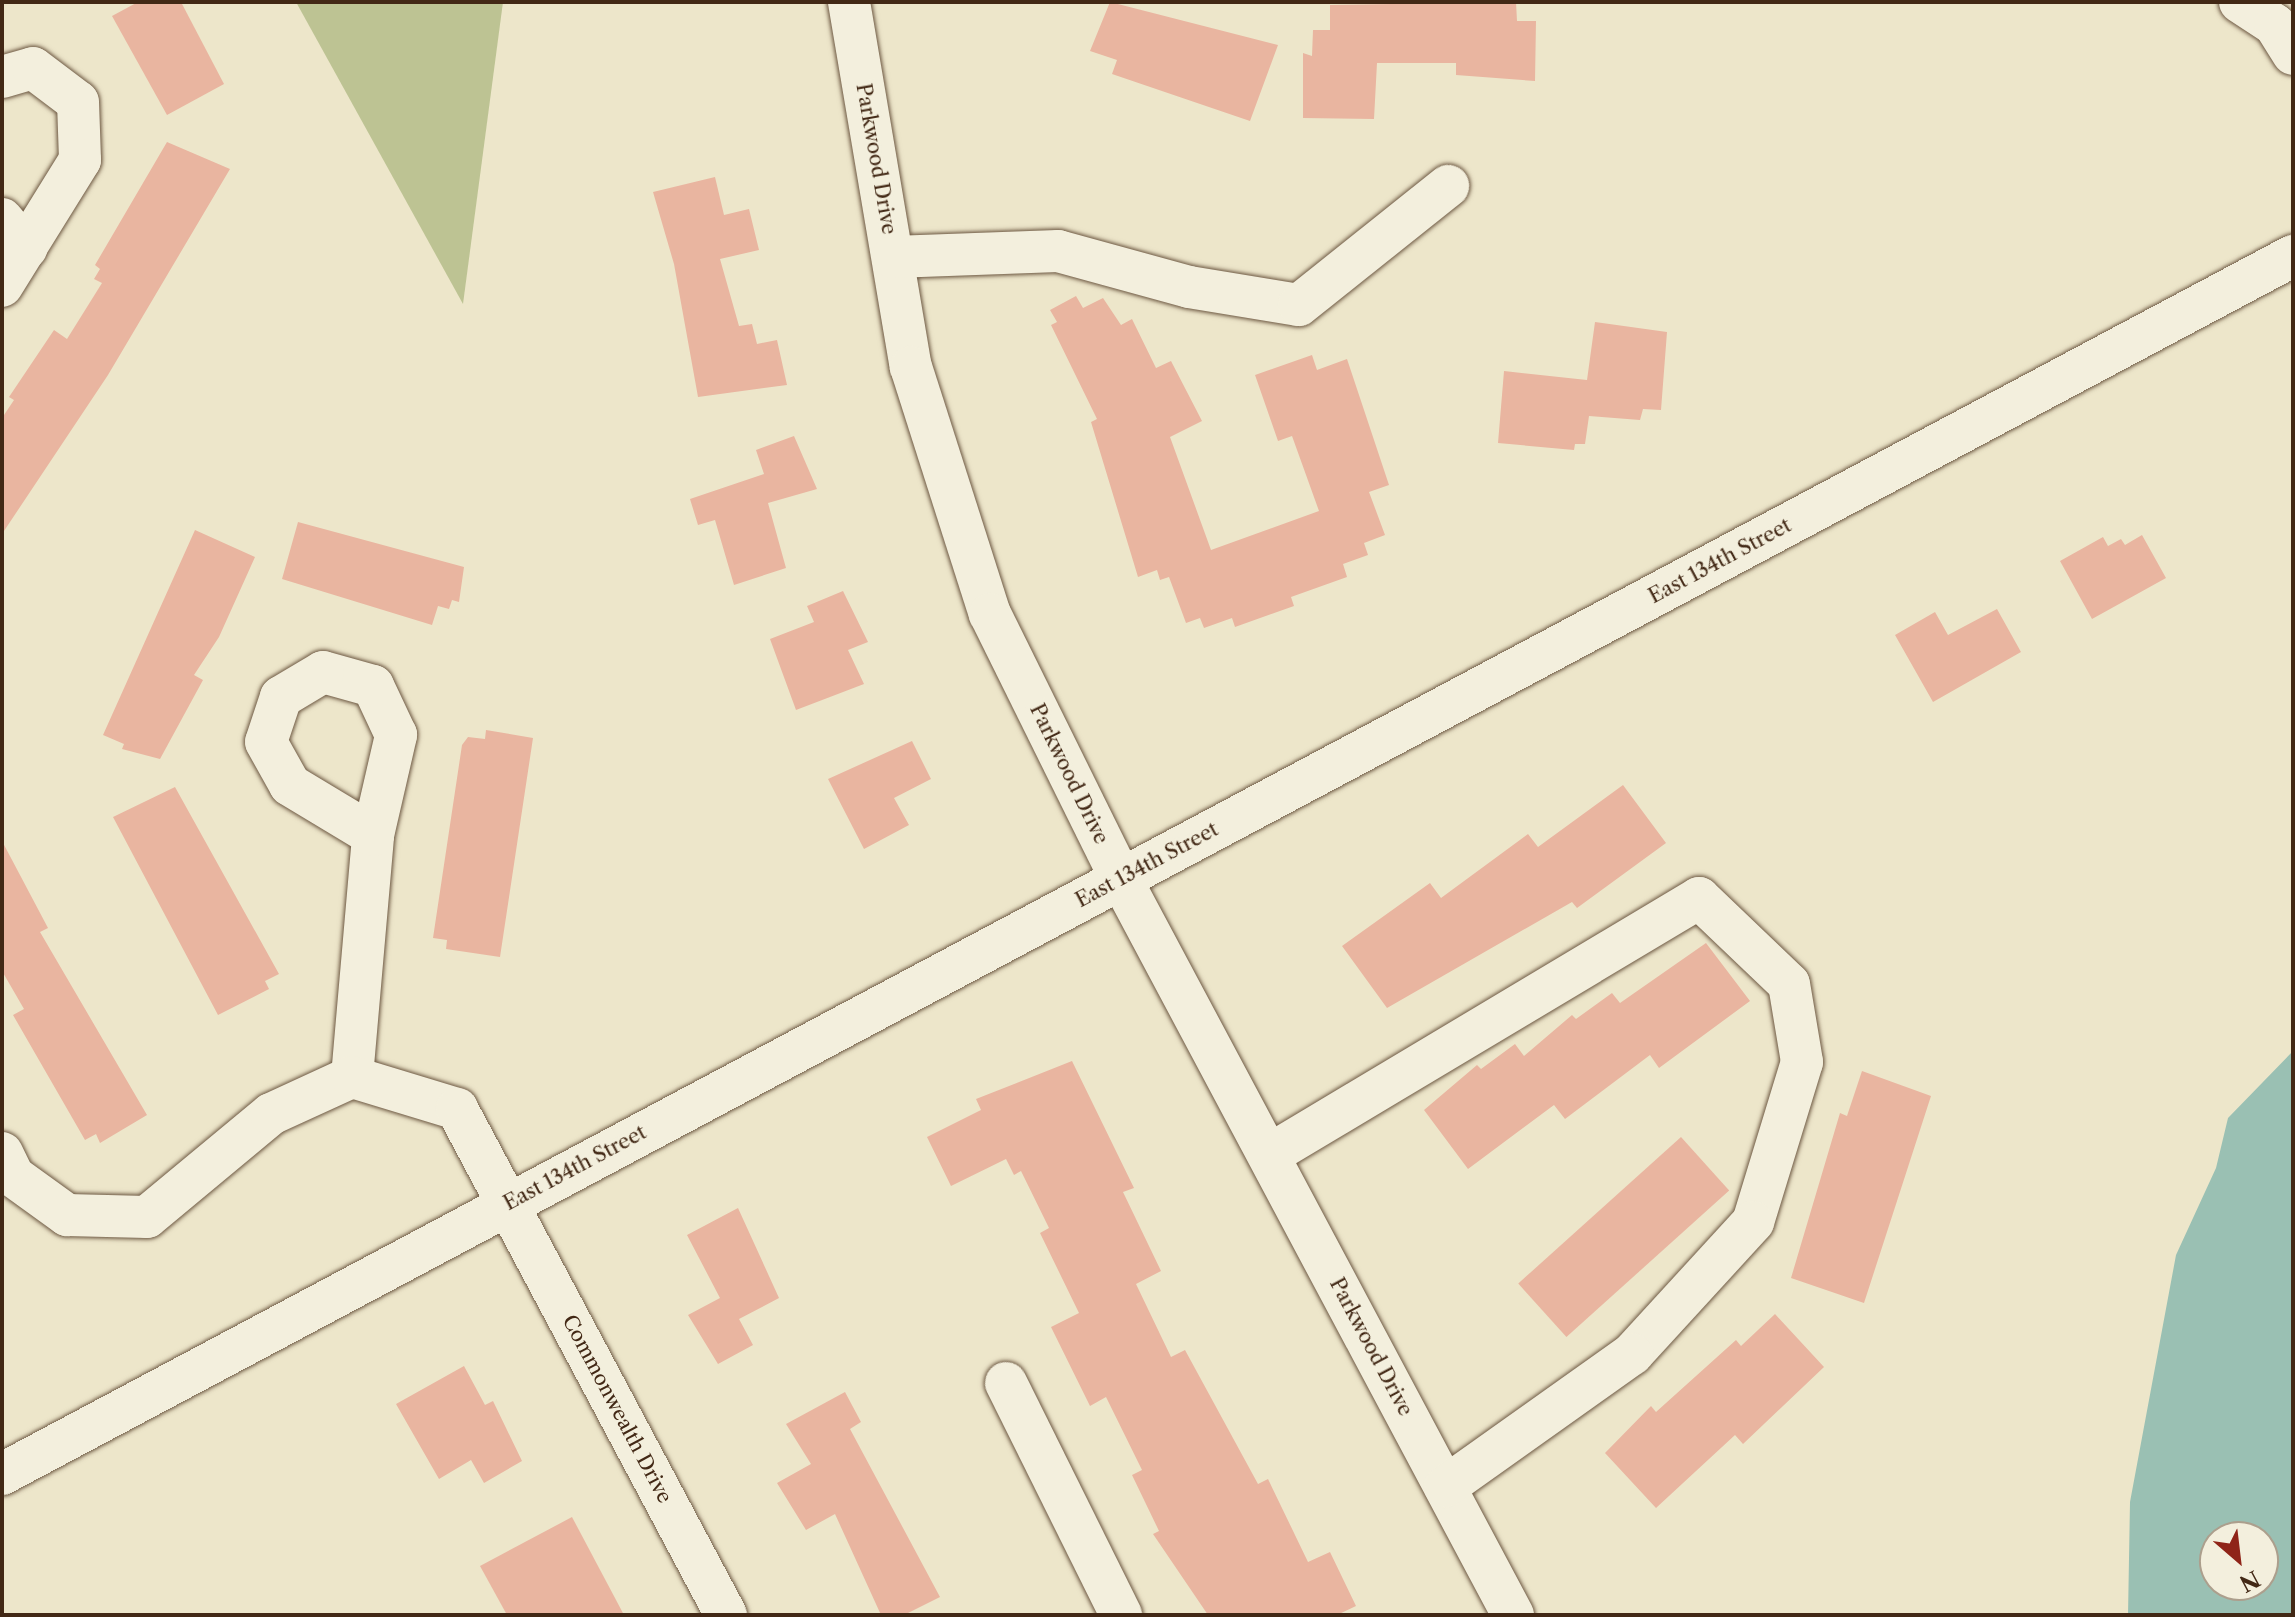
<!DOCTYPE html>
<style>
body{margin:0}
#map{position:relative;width:2295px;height:1617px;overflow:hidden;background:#ede6ca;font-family:"Libre Caslon Text",serif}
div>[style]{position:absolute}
.green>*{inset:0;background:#bdc393}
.water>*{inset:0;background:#9ac0b3}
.building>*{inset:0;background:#e9b5a0;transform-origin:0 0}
.roads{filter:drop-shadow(0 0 2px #6d5842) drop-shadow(0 0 2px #6d5842)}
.minor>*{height:42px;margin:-21px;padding:0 21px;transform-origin:21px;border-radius:21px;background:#f3efdd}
span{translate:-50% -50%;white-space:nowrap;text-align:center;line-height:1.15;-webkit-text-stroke:6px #f3efdd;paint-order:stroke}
.street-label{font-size:20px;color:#422815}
.frame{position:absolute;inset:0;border:4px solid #422815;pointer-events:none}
.north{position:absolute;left:2199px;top:1521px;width:80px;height:80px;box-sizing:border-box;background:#f3efdd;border:2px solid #ac9f8d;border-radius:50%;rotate:152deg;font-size:22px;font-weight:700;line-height:32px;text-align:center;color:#422815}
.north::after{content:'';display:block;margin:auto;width:28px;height:36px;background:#8f2418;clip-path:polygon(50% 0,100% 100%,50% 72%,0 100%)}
</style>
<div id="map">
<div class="green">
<div style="clip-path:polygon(296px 2px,503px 2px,463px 304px)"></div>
</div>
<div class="water">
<div style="clip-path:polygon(evenodd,2293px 1051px,2293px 1615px,2128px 1615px,2130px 1502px,2176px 1255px,2216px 1168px,2228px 1118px,2293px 1051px,2215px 1537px,2263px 1537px,2263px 1585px,2215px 1585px,2215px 1537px)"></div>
</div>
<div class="building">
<div style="clip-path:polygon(138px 2px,181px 2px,224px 84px,167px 115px,112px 16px)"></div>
<div style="clip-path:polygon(1110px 2px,1278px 45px,1250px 121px,1112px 74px,1117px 60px,1090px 51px)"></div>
<div style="clip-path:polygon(1516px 2px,1517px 21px,1536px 21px,1535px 81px,1456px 75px,1456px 63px,1377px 63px,1374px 119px,1303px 118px,1303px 53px,1312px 56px,1313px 30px,1330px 30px,1330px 5px)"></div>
<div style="clip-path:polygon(167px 142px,230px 169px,108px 375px,2px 534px,2px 418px,14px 400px,9px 397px,54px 330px,67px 339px,102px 283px,94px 279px,100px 269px,95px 265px)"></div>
<div style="clip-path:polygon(715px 177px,724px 215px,749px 209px,759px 250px,720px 259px,739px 326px,752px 324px,757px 344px,777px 340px,787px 385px,698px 397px,674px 264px,653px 192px)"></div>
<div style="clip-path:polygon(1076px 296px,1083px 308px,1103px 298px,1121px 325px,1132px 319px,1156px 368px,1171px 361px,1202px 421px,1170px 437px,1211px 550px,1319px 511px,1292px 436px,1278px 441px,1255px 375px,1312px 355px,1317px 370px,1347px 359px,1389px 485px,1369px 492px,1385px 535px,1364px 543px,1368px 555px,1343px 564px,1347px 577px,1291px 597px,1294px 606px,1235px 627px,1232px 618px,1204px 628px,1200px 618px,1186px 623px,1169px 577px,1160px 580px,1157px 570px,1138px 577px,1091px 422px,1097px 419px,1051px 325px,1057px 322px,1050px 310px)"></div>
<div style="clip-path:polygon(1595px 322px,1667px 332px,1661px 410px,1643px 409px,1640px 420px,1589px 416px,1585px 444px,1575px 444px,1574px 450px,1498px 443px,1504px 371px,1587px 380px)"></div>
<div style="clip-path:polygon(794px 436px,817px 489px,768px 503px,786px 568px,734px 585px,715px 520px,698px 525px,690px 499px,764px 474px,756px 450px)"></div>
<div style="clip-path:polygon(298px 522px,464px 567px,459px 602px,452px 600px,449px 609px,438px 606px,432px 625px,282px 579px)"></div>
<div style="clip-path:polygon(195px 530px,255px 557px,219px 637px,194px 675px,203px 680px,160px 759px,122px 749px,124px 744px,103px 735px)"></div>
<div style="clip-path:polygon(2142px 535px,2166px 578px,2092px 619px,2060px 561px,2103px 537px,2108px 546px,2121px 539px,2125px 545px)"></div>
<div style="clip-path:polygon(843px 591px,868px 642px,848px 650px,864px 684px,796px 710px,770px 639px,814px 622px,807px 606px)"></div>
<div style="clip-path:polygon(1997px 609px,2021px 652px,1933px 702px,1895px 635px,1935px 612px,1948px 635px)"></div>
<div style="clip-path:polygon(486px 730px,533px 738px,500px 957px,446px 949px,447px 940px,433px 938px,462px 745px,468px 737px,485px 739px)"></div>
<div style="clip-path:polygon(912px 741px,931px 779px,894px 798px,909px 825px,864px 849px,828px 779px)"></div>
<div style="clip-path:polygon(1623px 785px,1666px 843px,1577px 908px,1572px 902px,1387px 1008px,1342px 946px,1430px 883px,1441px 898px,1528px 834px,1538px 847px)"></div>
<div style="clip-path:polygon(175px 787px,279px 974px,265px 981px,269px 989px,218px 1015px,113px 817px)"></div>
<div style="clip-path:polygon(2px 841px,48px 928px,40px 932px,147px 1115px,100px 1143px,96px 1134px,85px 1140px,13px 1015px,24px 1009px,2px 971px)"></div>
<div style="clip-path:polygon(1706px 943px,1750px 1001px,1659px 1068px,1650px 1055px,1565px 1119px,1554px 1105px,1468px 1169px,1424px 1110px,1477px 1065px,1481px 1069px,1515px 1044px,1524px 1056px,1572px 1015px,1576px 1019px,1612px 993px,1620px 1003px)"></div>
<div style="clip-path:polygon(1072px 1061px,1134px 1188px,1123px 1192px,1161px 1271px,1136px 1284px,1171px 1357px,1185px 1350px,1258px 1484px,1268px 1479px,1308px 1562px,1330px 1552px,1356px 1606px,1337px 1615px,1208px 1615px,1153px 1534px,1159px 1531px,1132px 1475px,1142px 1470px,1106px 1397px,1090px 1406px,1051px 1327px,1079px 1313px,1040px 1233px,1049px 1228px,1021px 1171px,1014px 1175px,1006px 1159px,951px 1186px,927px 1137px,981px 1110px,976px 1099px)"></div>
<div style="clip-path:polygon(1862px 1071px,1931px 1096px,1864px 1303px,1791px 1278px,1840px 1113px,1847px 1116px)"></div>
<div style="left:1681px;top:1137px;width:72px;height:219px;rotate:48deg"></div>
<div style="clip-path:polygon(738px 1208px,779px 1298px,739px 1319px,753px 1345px,718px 1364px,688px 1315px,720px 1298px,687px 1235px)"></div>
<div style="clip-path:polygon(1775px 1314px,1824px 1367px,1743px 1444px,1735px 1435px,1656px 1508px,1605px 1453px,1651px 1406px,1656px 1412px,1736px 1340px,1741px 1346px)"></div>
<div style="clip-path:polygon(464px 1366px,485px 1405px,493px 1401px,522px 1461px,484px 1483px,471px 1460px,439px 1479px,396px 1404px)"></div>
<div style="clip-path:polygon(845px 1392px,861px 1422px,850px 1429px,940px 1597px,904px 1615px,881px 1615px,835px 1514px,806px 1530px,777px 1483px,811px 1464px,786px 1424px)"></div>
<div style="clip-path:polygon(572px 1517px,624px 1615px,507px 1615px,480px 1566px)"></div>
</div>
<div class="roads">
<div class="minor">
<div style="left:849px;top:2px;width:370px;rotate:80.4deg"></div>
<div style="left:911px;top:367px;width:259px;rotate:72.3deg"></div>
<div style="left:990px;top:614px;width:296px;rotate:63.7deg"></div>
<div style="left:1121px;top:879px;width:834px;rotate:61.96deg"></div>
<div style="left:2240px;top:2px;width:42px;rotate:33.3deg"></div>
<div style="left:2275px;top:25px;width:34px;rotate:58deg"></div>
<div style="left:2px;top:77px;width:32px;rotate:-16deg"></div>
<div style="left:33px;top:68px;width:56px;rotate:37.1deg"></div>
<div style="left:78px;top:102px;width:58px;rotate:88deg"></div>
<div style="left:80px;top:160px;width:148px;rotate:121.8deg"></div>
<div style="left:2px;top:219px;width:38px;rotate:50deg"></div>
<div style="left:893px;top:257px;width:165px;rotate:-2.1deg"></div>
<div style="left:1058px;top:251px;width:136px;rotate:15.4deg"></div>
<div style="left:1189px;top:287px;width:111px;rotate:9.3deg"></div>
<div style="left:1299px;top:305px;width:191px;rotate:-38.6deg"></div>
<div style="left:352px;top:1077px;width:243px;rotate:-85deg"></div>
<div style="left:373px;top:835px;width:103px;rotate:-77deg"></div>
<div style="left:396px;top:735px;width:54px;rotate:-115.1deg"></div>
<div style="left:373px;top:686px;width:52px;rotate:-164.4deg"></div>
<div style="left:323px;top:672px;width:49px;rotate:149.2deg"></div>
<div style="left:281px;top:697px;width:47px;rotate:108.4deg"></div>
<div style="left:266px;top:742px;width:49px;rotate:60.8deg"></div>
<div style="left:290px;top:785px;width:97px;rotate:31.1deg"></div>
<div style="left:2px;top:1153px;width:25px;rotate:64deg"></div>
<div style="left:13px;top:1176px;width:67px;rotate:35.8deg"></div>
<div style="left:67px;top:1215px;width:80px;rotate:1.4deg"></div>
<div style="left:147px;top:1217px;width:161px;rotate:-39.7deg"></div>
<div style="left:271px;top:1114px;width:89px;rotate:-24.6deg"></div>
<div style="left:352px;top:1077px;width:110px;rotate:16.9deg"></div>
<div style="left:457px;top:1109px;width:573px;rotate:62deg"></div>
<div style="left:1269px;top:1155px;width:501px;rotate:-30.87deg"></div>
<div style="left:1699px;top:898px;width:124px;rotate:43.7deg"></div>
<div style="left:1789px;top:984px;width:79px;rotate:80.5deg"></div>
<div style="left:1802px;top:1062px;width:167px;rotate:107deg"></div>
<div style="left:1753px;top:1222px;width:179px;rotate:132.5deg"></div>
<div style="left:1632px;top:1354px;width:229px;rotate:144.6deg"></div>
<div style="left:1006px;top:1383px;width:259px;rotate:63.6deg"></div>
<div style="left:2px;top:1474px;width:2595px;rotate:-28deg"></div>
</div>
</div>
<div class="street-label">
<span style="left:876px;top:159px;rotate:80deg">Parkwood Drive</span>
<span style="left:1720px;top:561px;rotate:-28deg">East 134th Street</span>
<span style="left:1069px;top:774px;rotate:64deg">Parkwood Drive</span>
<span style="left:1147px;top:865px;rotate:-28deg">East 134th Street</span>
<span style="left:575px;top:1168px;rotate:-28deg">East 134th Street</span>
<span style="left:1371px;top:1347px;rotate:62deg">Parkwood Drive</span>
<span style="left:617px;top:1409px;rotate:62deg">Commonwealth Drive</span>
</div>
<div class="frame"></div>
<div class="north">N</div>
</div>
